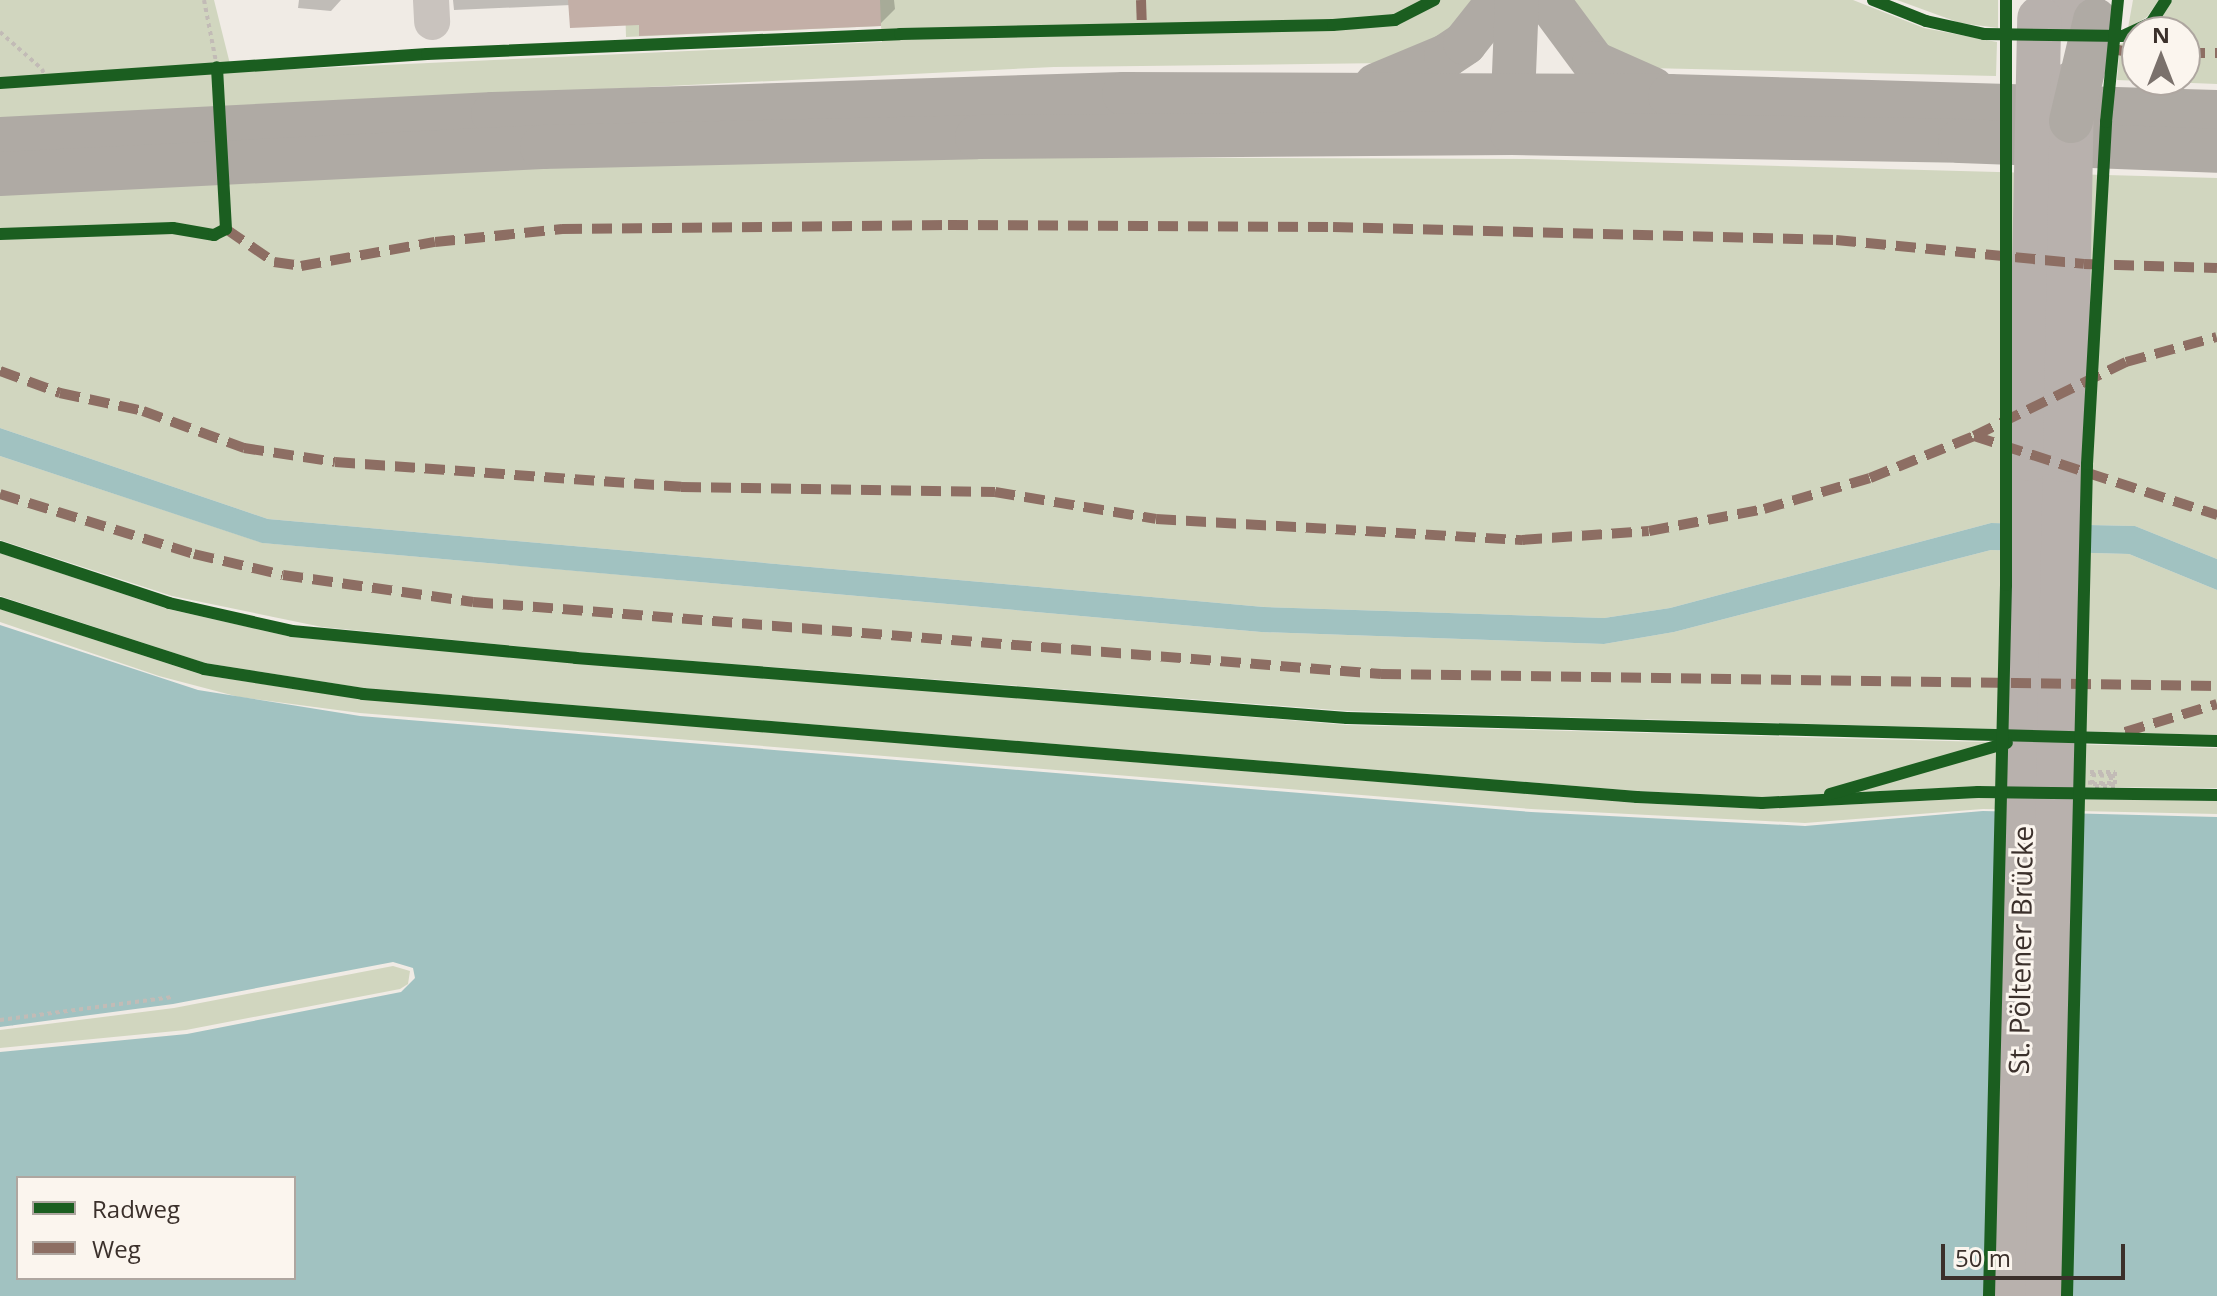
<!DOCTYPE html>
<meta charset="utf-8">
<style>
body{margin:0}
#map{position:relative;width:2217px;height:1296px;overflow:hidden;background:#f0ebe5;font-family:"Open Sans",sans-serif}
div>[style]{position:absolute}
.green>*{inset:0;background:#d1d6bf}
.water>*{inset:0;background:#a1c2c1}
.shadow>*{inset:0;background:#0003}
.building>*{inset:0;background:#c3afa7}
.path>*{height:4px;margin-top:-2px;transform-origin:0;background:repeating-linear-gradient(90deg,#c2bbb6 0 4px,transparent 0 8px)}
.minor>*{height:36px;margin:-18px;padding:0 18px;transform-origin:18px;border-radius:18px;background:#c9c3be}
.major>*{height:44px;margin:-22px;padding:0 22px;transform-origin:22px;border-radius:22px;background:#b8b1ad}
.highway>*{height:44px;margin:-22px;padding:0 22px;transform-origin:22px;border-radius:22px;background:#afaaa4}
.path-bridge>*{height:4px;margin-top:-2px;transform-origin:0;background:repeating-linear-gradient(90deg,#c2bbb6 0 4px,transparent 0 8px)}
.major-bridge>*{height:44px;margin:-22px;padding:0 22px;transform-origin:22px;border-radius:22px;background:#b8b1ad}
.highway-bridge>*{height:44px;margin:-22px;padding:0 22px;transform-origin:22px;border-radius:22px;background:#afaaa4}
.quiet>*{height:10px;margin-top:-5px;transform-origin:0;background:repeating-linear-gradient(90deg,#8d6e63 0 20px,transparent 0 30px)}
.cycleway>*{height:12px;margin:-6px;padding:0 6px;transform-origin:6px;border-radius:6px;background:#1b5e20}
span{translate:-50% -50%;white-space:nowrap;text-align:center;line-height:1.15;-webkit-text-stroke:6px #fbf5ee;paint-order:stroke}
.street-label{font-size:28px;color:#3b302b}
.legend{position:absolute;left:16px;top:1176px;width:280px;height:104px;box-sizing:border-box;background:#fbf5ee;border:2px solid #aea6a0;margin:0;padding:10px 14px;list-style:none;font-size:24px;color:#3b302b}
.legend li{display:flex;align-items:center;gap:16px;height:40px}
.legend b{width:40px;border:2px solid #aea6a0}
.north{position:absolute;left:2121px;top:16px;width:80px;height:80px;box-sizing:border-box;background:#fbf5ee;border:2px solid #aea6a0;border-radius:50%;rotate:0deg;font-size:22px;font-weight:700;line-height:32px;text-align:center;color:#3b302b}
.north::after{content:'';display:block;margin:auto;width:28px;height:36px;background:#7a716c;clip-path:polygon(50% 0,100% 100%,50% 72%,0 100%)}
.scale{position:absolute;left:1941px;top:1244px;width:184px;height:36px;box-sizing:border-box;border:4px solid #3b302b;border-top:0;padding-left:10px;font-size:24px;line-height:28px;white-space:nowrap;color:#3b302b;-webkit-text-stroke:6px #fbf5ee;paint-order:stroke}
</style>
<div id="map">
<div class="green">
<div style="clip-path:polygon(0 0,214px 0,232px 72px,882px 42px,881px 26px,626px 37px,625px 0,1483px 0,1467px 21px,1388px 63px,1054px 67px,0 119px)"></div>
<div style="clip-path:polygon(1569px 0,1853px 0,1924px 28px,1997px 42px,1996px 76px,1647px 68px,1614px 60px)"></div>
<div style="clip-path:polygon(1897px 0,1998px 0,1998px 28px,1960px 23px)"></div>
<div style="clip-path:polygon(2133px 0,2159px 0,2147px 17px,2128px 28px)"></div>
<div style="clip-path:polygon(2172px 0,2217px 0,2217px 84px,2117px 80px,2120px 44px,2137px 39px,2137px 80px,2185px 80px,2185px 32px,2148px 32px)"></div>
<div style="clip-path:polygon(978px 157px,1529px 159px,2217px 178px,2217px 559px,2135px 526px,1991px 523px,1670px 608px,1604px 618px,1264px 607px,268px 519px,0 428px,0 193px,542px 166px)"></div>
<div style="clip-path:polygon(0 456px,263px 543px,1261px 632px,1604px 644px,1674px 632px,1991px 550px,2129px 554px,2217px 590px,2217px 735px,1347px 711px,576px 652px,322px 627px,172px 596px,0 540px)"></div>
<div style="clip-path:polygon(0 553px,168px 609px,292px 637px,1347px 725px,2217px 748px,2217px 788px,1978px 786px,1762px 797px,1637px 791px,363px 688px,205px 663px,0 596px)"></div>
<div style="clip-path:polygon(0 609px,203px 675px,362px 699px,1636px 803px,1763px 809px,1978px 798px,2217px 801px,2217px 814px,1983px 809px,1805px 823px,1531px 809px,360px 713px,239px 697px,159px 676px,0 622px)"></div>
<div style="clip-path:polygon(393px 966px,410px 971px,408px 984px,400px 989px,186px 1030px,0 1048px,0 1030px,174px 1008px)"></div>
</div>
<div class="water">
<div style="clip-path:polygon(0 428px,268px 519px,1264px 607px,1604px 618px,1670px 608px,1991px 523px,2135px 526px,2217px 559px,2217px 590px,2129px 554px,1991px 550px,1674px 632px,1604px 644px,1261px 632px,262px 543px,0 456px)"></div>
<div style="clip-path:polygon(evenodd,0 625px,198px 690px,360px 716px,1531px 812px,1805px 826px,1983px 811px,2217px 817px,2217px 1296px,0 1296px,0 1052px,187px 1034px,401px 992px,415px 978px,413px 968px,393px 962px,173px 1004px,0 1027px,0 625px,18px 1178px,294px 1178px,294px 1278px,18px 1278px,18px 1178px)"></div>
</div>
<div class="shadow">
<div style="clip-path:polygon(299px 0,341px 0,331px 11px,298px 8px)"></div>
<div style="clip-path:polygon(453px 0,894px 0,895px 9px,880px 24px,641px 23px,571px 5px,454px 10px)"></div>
</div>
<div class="building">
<div style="clip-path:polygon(568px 0,880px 0,881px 26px,639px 36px,639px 25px,570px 28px)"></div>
</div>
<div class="path">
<div style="left:204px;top:0;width:68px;rotate:79deg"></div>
<div style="left:0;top:32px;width:56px;rotate:41.4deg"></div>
<div style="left:42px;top:69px;width:12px;rotate:70deg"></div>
<div style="left:2090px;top:772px;width:25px"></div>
<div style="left:2115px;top:772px;width:14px;rotate:90deg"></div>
<div style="left:2115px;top:786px;width:24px;rotate:180deg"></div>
<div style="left:2091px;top:774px;width:22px"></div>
<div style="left:2113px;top:774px;width:10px;rotate:90deg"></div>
<div style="left:2113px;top:784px;width:21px;rotate:180deg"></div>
<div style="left:2092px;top:784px;width:9px;rotate:-90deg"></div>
<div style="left:2092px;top:775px;width:19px;rotate:3deg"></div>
<div style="left:2111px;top:776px;width:7px;rotate:90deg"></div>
<div style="left:2111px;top:783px;width:17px;rotate:180deg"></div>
<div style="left:0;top:1020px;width:174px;rotate:-7.6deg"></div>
</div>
<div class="minor">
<div style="left:431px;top:0;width:22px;rotate:87deg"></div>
</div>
<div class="major">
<div style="left:2074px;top:19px;width:19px;rotate:-90deg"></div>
<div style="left:2012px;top:1296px;width:837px;rotate:-88.77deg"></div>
<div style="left:2047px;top:1296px;width:836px;rotate:-88.77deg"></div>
</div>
<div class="highway">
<div style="left:1548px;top:1px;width:77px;rotate:53.4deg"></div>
<div style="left:1594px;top:63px;width:64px;rotate:23.8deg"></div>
<div style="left:1376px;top:85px;width:76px;rotate:-22.5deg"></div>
<div style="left:1446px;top:56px;width:23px;rotate:-34deg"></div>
<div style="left:1465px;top:43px;width:55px;rotate:-51.7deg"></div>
<div style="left:1512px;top:123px;width:123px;rotate:-87.7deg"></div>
<div style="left:0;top:139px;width:494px;rotate:-2.9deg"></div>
<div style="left:493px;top:114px;width:631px;rotate:-1.82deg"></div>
<div style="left:1124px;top:94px;width:546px;rotate:0.21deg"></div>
<div style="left:1670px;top:96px;width:547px;rotate:1.68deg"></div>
<div style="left:0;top:174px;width:543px;rotate:-2.85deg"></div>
<div style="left:542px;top:147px;width:435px;rotate:-1.3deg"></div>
<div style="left:977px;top:137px;width:535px;rotate:-0.43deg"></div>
<div style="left:1512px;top:133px;width:448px;rotate:1deg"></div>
<div style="left:1960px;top:141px;width:257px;rotate:2.2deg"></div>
</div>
<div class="path-bridge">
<div style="left:2080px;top:782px;width:14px;rotate:4deg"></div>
</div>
<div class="major-bridge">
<div style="left:2030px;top:459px;width:441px;rotate:-88.8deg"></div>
<div style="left:2065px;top:460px;width:377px;rotate:-88.9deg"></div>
</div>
<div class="highway-bridge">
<div style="left:2071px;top:121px;width:104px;rotate:-76.6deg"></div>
</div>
<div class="quiet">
<div style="left:1141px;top:0;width:29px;rotate:88deg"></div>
<div style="left:2109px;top:48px;width:29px;rotate:12deg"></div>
<div style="left:2185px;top:53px;width:32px"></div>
<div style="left:226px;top:229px;width:58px;rotate:34.5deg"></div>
<div style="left:274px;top:262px;width:27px;rotate:8deg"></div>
<div style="left:301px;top:266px;width:136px;rotate:-10.2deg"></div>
<div style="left:435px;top:242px;width:128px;rotate:-5.8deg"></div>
<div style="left:562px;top:229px;width:386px;rotate:-0.6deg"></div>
<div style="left:948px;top:225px;width:385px;rotate:0.3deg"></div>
<div style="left:1333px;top:227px;width:503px;rotate:1.48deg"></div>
<div style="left:1836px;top:240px;width:249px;rotate:5.5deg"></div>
<div style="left:2084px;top:264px;width:133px;rotate:1.7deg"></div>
<div style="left:0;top:371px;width:64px;rotate:20.1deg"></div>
<div style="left:60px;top:393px;width:85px;rotate:12.2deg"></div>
<div style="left:143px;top:411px;width:108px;rotate:20.1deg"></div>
<div style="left:244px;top:448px;width:92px;rotate:8.7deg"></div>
<div style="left:335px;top:462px;width:347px;rotate:4.1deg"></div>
<div style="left:681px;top:487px;width:314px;rotate:0.9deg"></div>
<div style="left:995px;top:492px;width:163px;rotate:9.5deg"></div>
<div style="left:1156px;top:519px;width:367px;rotate:3.3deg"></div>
<div style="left:1522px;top:540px;width:127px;rotate:-4.1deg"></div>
<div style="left:1649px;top:531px;width:117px;rotate:-10.8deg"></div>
<div style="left:1764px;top:509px;width:110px;rotate:-16.3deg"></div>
<div style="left:1870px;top:478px;width:112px;rotate:-22deg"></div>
<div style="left:1974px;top:436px;width:169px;rotate:-26deg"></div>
<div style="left:2126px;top:362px;width:94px;rotate:-15.4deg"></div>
<div style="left:1974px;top:436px;width:256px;rotate:18deg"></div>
<div style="left:0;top:494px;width:203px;rotate:17.2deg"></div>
<div style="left:194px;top:554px;width:91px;rotate:13.3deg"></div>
<div style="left:283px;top:575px;width:192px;rotate:8.1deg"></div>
<div style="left:473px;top:602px;width:911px;rotate:4.53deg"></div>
<div style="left:1381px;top:674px;width:836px;rotate:0.82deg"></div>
<div style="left:2125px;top:732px;width:96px;rotate:-16.9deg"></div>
</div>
<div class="cycleway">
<div style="left:1873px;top:0;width:57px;rotate:21.6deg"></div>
<div style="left:1926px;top:21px;width:59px;rotate:12.6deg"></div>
<div style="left:1984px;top:34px;width:139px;rotate:0.8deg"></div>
<div style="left:2123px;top:36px;width:31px;rotate:-25deg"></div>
<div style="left:2151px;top:23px;width:27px;rotate:-57deg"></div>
<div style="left:0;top:83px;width:428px;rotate:-3.9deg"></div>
<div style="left:427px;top:54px;width:473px;rotate:-2.4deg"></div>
<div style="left:900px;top:34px;width:433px;rotate:-1.2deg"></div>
<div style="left:1333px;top:25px;width:62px;rotate:-4.6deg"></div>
<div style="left:1395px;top:20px;width:44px;rotate:-27.1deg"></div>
<div style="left:0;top:234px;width:173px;rotate:-2deg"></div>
<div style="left:173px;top:228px;width:42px;rotate:9.7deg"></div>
<div style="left:214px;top:235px;width:13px;rotate:-27deg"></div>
<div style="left:226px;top:229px;width:162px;rotate:-93.2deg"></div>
<div style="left:0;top:547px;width:178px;rotate:18.3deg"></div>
<div style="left:169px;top:603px;width:126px;rotate:12.8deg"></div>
<div style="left:292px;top:631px;width:285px;rotate:5.4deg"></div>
<div style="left:576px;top:658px;width:773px;rotate:4.45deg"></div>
<div style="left:1347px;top:718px;width:870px;rotate:1.51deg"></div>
<div style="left:0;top:603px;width:214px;rotate:17.9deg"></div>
<div style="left:204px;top:669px;width:161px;rotate:8.9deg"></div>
<div style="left:363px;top:694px;width:1278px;rotate:4.62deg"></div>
<div style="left:1637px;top:797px;width:125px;rotate:2.7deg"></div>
<div style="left:1762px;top:803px;width:216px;rotate:-2.9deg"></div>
<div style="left:1978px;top:792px;width:239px;rotate:0.7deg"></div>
<div style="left:1830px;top:794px;width:184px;rotate:-16.1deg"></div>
<div style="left:1989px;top:1296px;width:711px;rotate:-88.63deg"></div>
<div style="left:2006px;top:585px;width:585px;rotate:-90deg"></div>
<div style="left:2067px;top:1296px;width:832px;rotate:-88.62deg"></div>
<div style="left:2087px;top:464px;width:343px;rotate:-86.8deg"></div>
<div style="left:2106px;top:122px;width:123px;rotate:-84.4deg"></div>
</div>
<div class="street-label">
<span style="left:2020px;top:950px;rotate:-89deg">St. Pöltener Brücke</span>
</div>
<ul class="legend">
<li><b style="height:10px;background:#1b5e20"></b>Radweg</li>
<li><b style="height:10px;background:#8d6e63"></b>Weg</li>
</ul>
<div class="north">N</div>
<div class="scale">50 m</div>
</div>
